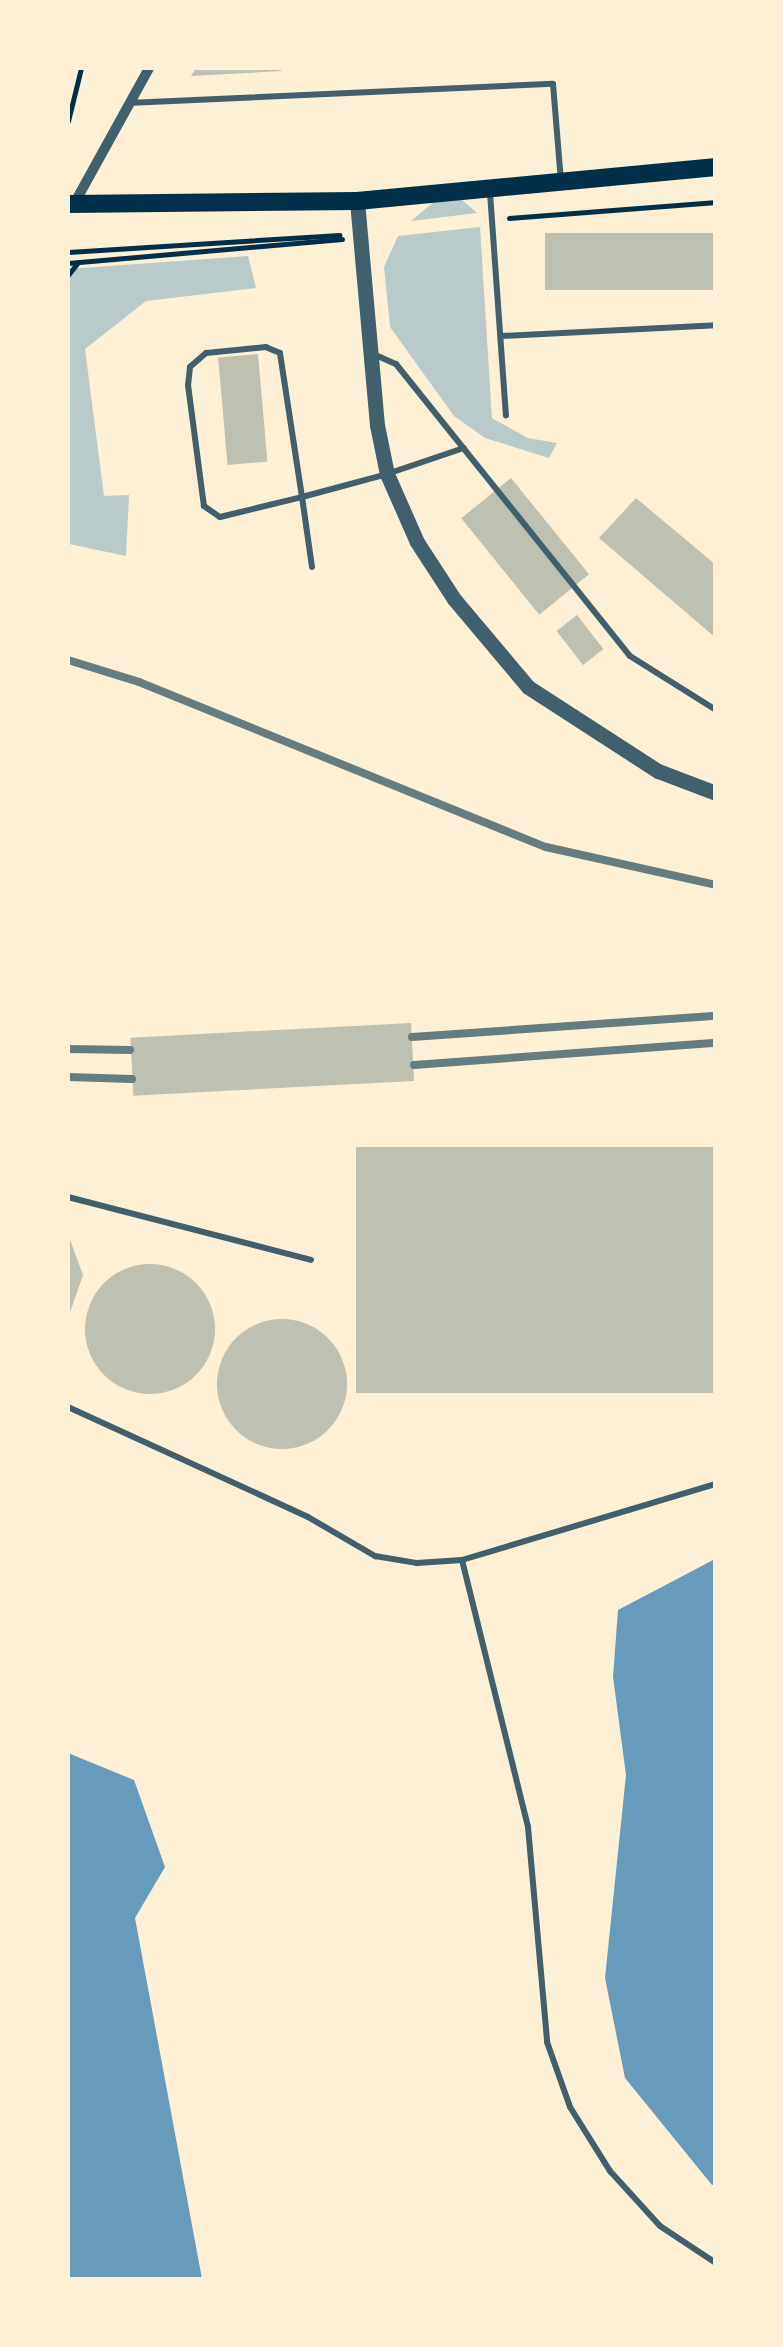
<!DOCTYPE html>
<style>
body{margin:0}
#map{position:relative;width:783px;height:2347px;overflow:hidden;background:#fdf0d5;font-family:Quicksand,sans-serif}
div>[style]{position:absolute}
.green>*{inset:0;background:#b9caca}
.water>*{inset:0;background:#669bbc}
.building>*{inset:0;background:#bec0b2;transform-origin:0 0}
.round{border-radius:50%}
.path>*{height:5px;margin:-2.5px;padding:0 2.5px;transform-origin:2.5px;border-radius:2.5px;background:#003049}
.service>*{height:6px;margin:-3px;padding:0 3px;transform-origin:3px;border-radius:3px;background:#3f606c}
.minor>*{height:10px;margin:-5px;padding:0 5px;transform-origin:5px;border-radius:5px;background:#3f606c}
.tertiary>*{height:15px;margin:-7.5px;padding:0 7.5px;transform-origin:7.5px;border-radius:7.5px;background:#3f606c}
.secondary>*{height:18px;margin:-9px;padding:0 9px;transform-origin:9px;border-radius:9px;background:#003049}
.rail>*{height:8px;margin:-4px;padding:0 4px;transform-origin:4px;border-radius:4px;background:#657d81}
span{translate:-50% -50%;white-space:nowrap;text-align:center;line-height:1.15;-webkit-text-stroke:8px #fdf0d5;paint-order:stroke}
.frame{position:absolute;inset:0;border:70px solid #fdf0d5;pointer-events:none}
</style>
<div id="map">
<div class="green">
<div style="clip-path:polygon(460px 198px,477px 213px,411px 221px,435px 201px)"></div>
<div style="clip-path:polygon(480px 227px,492px 418px,528px 438px,557px 443px,549px 458px,485px 438px,454px 416px,390px 327px,384px 267px,398px 236px)"></div>
<div style="clip-path:polygon(248px 256px,256px 288px,146px 301px,85px 349px,104px 496px,129px 495px,126px 556px,69px 544px,68px 647px,68px 269px)"></div>
</div>
<div class="water">
<div style="clip-path:polygon(715px 1559px,716px 2184px,712px 2185px,625px 2078px,605px 1978px,626px 1775px,613px 1677px,618px 1610px)"></div>
<div style="clip-path:polygon(68px 1753px,134px 1780px,165px 1867px,135px 1918px,202px 2279px,68px 2279px)"></div>
</div>
<div class="building">
<div style="clip-path:polygon(196px 68px,281px 68px,281px 71px,191px 76px)"></div>
<div style="left:716px;top:233px;width:57px;height:171px;rotate:90deg"></div>
<div style="left:258px;top:354px;width:108px;height:40px;rotate:85deg"></div>
<div style="left:511px;top:478px;width:124px;height:64px;rotate:51deg"></div>
<div style="clip-path:polygon(636px 498px,716px 565px,716px 638px,599px 538px)"></div>
<div style="left:577px;top:615px;width:43px;height:26px;rotate:52deg"></div>
<div style="left:411px;top:1023px;width:58px;height:281px;rotate:87deg"></div>
<div style="left:716px;top:1147px;width:246px;height:360px;rotate:90deg"></div>
<div style="clip-path:polygon(68px 1234px,83px 1275px,68px 1318px)"></div>
<div class="round" style="left:85px;top:1264px;width:130px;height:130px"></div>
<div class="round" style="left:217px;top:1319px;width:130px;height:130px"></div>
</div>
<div class="path">
<div style="left:68px;top:121px;width:55px;rotate:-76.2deg"></div>
<div style="left:509px;top:218px;width:208px;rotate:-4.4deg"></div>
<div style="left:68px;top:252px;width:272px;rotate:-3.6deg"></div>
<div style="left:68px;top:263px;width:275px;rotate:-5deg"></div>
<div style="left:68px;top:275px;width:16px;rotate:-52deg"></div>
</div>
<div class="service">
<div style="left:128px;top:103px;width:425px;rotate:-2.6deg"></div>
<div style="left:553px;top:84px;width:97px;rotate:85.3deg"></div>
<div style="left:490px;top:193px;width:223px;rotate:85.9deg"></div>
<div style="left:502px;top:336px;width:214px;rotate:-2.9deg"></div>
<div style="left:371px;top:353px;width:27px;rotate:24deg"></div>
<div style="left:396px;top:364px;width:374px;rotate:51.3deg"></div>
<div style="left:630px;top:656px;width:102px;rotate:32.1deg"></div>
<div style="left:312px;top:567px;width:71px;rotate:-98.1deg"></div>
<div style="left:302px;top:497px;width:146px;rotate:-98.7deg"></div>
<div style="left:280px;top:353px;width:15px;rotate:-157deg"></div>
<div style="left:266px;top:347px;width:60px;rotate:174.3deg"></div>
<div style="left:206px;top:353px;width:21px;rotate:139deg"></div>
<div style="left:190px;top:367px;width:18px;rotate:96deg"></div>
<div style="left:188px;top:385px;width:122px;rotate:82.5deg"></div>
<div style="left:204px;top:506px;width:19px;rotate:35deg"></div>
<div style="left:220px;top:517px;width:84px;rotate:-13.7deg"></div>
<div style="left:302px;top:497px;width:88px;rotate:-15.1deg"></div>
<div style="left:387px;top:474px;width:81px;rotate:-18.7deg"></div>
<div style="left:68px;top:1197px;width:251px;rotate:14.5deg"></div>
<div style="left:68px;top:1407px;width:264px;rotate:24.6deg"></div>
<div style="left:308px;top:1517px;width:78px;rotate:30.2deg"></div>
<div style="left:375px;top:1556px;width:43px;rotate:9.5deg"></div>
<div style="left:417px;top:1563px;width:45px;rotate:-3.8deg"></div>
<div style="left:462px;top:1560px;width:265px;rotate:-16.7deg"></div>
<div style="left:462px;top:1560px;width:275px;rotate:76.1deg"></div>
<div style="left:528px;top:1827px;width:216px;rotate:84.9deg"></div>
<div style="left:547px;top:2042px;width:69px;rotate:70.5deg"></div>
<div style="left:570px;top:2107px;width:75px;rotate:58deg"></div>
<div style="left:610px;top:2171px;width:74px;rotate:47.7deg"></div>
<div style="left:660px;top:2226px;width:67px;rotate:33.5deg"></div>
</div>
<div class="minor">
<div style="left:74px;top:204px;width:155px;rotate:-61.1deg"></div>
</div>
<div class="tertiary">
<div style="left:357px;top:201px;width:225px;rotate:84.9deg"></div>
<div style="left:377px;top:425px;width:50px;rotate:78.5deg"></div>
<div style="left:387px;top:474px;width:74px;rotate:66.2deg"></div>
<div style="left:417px;top:542px;width:68px;rotate:57deg"></div>
<div style="left:454px;top:599px;width:115px;rotate:49.9deg"></div>
<div style="left:528px;top:687px;width:155px;rotate:32.9deg"></div>
<div style="left:658px;top:771px;width:62px;rotate:20.8deg"></div>
</div>
<div class="secondary">
<div style="left:68px;top:204px;width:289px;rotate:-0.6deg"></div>
<div style="left:357px;top:201px;width:361px;rotate:-5.4deg"></div>
</div>
<div class="rail">
<div style="left:68px;top:660px;width:74px;rotate:17.2deg"></div>
<div style="left:139px;top:682px;width:439px;rotate:22.1deg"></div>
<div style="left:546px;top:847px;width:174px;rotate:12.6deg"></div>
<div style="left:412px;top:1037px;width:305px;rotate:-4deg"></div>
<div style="left:68px;top:1049px;width:62px;rotate:0.9deg"></div>
<div style="left:414px;top:1065px;width:303px;rotate:-4.2deg"></div>
<div style="left:68px;top:1077px;width:64px;rotate:1.8deg"></div>
</div>
<div class="frame"></div>
</div>
